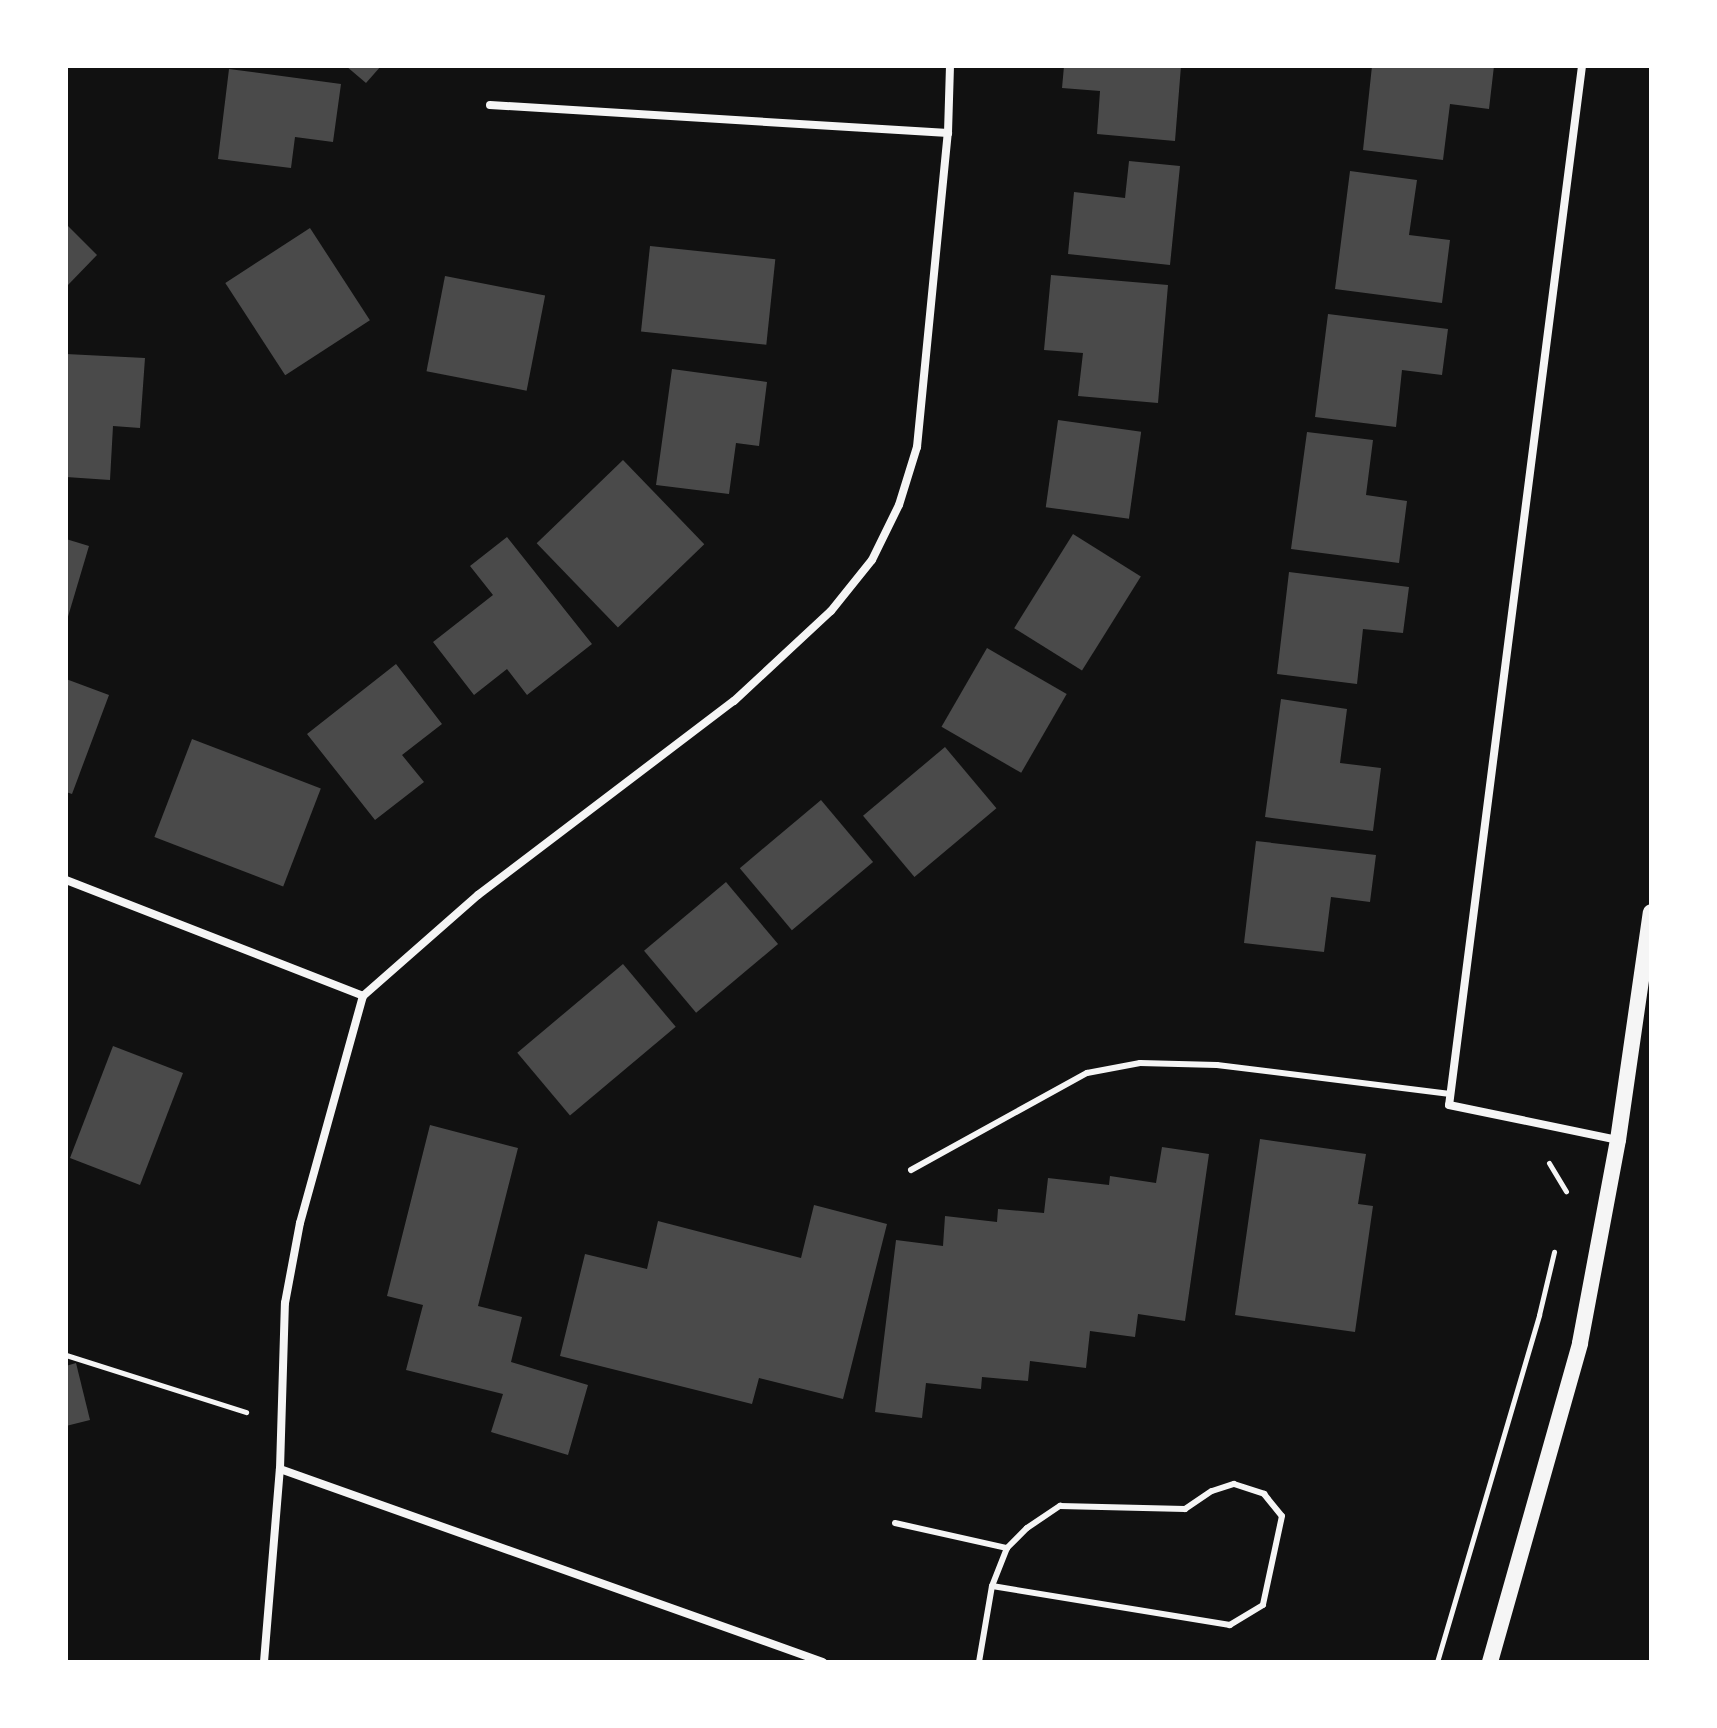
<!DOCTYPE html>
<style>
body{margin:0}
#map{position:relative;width:1717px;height:1728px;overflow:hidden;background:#111;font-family:"PT Sans",sans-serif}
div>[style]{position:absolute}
.building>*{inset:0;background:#4a4a4a;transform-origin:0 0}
.path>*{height:5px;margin:-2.5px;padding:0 2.5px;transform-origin:2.5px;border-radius:2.5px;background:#f5f5f5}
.service>*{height:6px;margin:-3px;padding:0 3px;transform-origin:3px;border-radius:3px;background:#f5f5f5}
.minor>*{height:8px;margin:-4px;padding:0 4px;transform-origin:4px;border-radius:4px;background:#f5f5f5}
.secondary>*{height:16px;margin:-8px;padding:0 8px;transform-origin:8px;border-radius:8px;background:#f5f5f5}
span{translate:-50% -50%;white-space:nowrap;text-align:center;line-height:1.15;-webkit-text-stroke:6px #fff;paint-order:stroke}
.frame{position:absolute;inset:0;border:68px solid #fff;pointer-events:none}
</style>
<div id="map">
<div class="building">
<div style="clip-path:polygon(346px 66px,381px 66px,366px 83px)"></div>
<div style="clip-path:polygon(1064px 66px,1181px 66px,1175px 141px,1097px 134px,1100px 91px,1062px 88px)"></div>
<div style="clip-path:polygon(1372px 66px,1494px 66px,1489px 109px,1450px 104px,1443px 160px,1363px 150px)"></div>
<div style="clip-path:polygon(229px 69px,341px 84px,333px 142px,295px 137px,291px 168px,218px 159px)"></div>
<div style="clip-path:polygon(1129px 161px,1180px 166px,1170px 265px,1068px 254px,1074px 192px,1125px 198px)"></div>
<div style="clip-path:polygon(1350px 171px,1417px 180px,1409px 235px,1450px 240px,1442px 303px,1335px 289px)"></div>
<div style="clip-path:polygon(66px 224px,97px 255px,66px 287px)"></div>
<div style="left:310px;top:228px;width:110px;height:101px;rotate:57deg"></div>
<div style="left:650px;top:246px;width:126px;height:86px;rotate:6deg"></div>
<div style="clip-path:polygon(1051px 275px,1168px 285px,1158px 403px,1078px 396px,1083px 353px,1044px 350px)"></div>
<div style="left:445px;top:276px;width:102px;height:97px;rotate:11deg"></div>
<div style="clip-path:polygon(1328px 314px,1448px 329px,1442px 375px,1402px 370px,1396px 427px,1315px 417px)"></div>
<div style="clip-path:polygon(66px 354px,145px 358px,140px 428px,113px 426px,110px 480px,66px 477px)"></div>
<div style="clip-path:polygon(672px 369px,767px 382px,759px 446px,736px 443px,729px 494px,656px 485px)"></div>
<div style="left:1058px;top:420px;width:84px;height:88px;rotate:8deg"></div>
<div style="clip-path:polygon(1307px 432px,1373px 440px,1366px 495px,1407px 501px,1399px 563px,1291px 549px)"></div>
<div style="left:623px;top:460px;width:117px;height:120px;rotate:46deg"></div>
<div style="left:1073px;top:534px;width:80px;height:111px;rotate:32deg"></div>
<div style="clip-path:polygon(507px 537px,592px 644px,527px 695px,507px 669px,474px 695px,433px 642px,493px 595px,470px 566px)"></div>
<div style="clip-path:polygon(66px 539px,89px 546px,67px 620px,66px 620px)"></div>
<div style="clip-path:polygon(1289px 572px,1409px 587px,1403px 633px,1363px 629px,1357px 684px,1277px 674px)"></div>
<div style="left:987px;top:648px;width:92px;height:91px;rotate:30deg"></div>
<div style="clip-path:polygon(396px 664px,442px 724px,402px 755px,424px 782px,375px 820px,307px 734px)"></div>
<div style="clip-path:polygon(66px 679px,109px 695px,72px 794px,66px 792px)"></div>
<div style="clip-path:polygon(1281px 699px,1347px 709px,1340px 763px,1381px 768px,1373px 831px,1265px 817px)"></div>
<div style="left:192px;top:739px;width:138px;height:105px;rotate:21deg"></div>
<div style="left:945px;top:747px;width:80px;height:107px;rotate:50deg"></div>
<div style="left:821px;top:800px;width:81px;height:106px;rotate:50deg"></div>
<div style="clip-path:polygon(1256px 841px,1376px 855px,1370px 902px,1331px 897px,1324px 952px,1244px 943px)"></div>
<div style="left:726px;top:882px;width:81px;height:107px;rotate:50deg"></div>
<div style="left:623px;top:964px;width:82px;height:138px;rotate:50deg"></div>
<div style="left:113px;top:1046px;width:75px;height:120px;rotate:21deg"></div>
<div style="clip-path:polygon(430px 1125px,518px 1148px,478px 1306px,522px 1317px,511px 1362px,588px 1385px,568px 1455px,491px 1432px,503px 1394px,406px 1370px,423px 1305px,387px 1296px)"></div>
<div style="clip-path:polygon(1260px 1139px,1366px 1154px,1358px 1204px,1373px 1206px,1355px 1332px,1235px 1315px)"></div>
<div style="clip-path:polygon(1162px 1147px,1209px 1154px,1185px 1321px,1138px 1314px,1135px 1337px,1090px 1331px,1086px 1368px,1030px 1361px,1028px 1381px,982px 1377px,981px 1389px,926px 1383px,922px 1418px,875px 1412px,896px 1240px,943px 1246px,945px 1216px,997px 1222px,998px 1209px,1044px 1213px,1048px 1178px,1109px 1185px,1110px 1176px,1156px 1183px)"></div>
<div style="clip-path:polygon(814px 1205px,887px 1224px,843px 1399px,759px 1378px,752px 1404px,560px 1356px,585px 1254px,647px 1269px,658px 1221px,801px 1258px)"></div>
<div style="clip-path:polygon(76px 1363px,90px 1420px,66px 1426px,66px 1366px)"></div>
</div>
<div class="path">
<div style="left:1549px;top:1163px;width:33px;rotate:59deg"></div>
<div style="left:66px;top:1355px;width:189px;rotate:17.6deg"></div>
<div style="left:1437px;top:1662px;width:362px;rotate:-73.6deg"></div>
<div style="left:1539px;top:1315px;width:65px;rotate:-76.6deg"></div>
</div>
<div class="service">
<div style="left:911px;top:1170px;width:201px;rotate:-28.9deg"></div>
<div style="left:1087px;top:1073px;width:54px;rotate:-10.7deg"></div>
<div style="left:1140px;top:1063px;width:77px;rotate:1.5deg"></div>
<div style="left:1217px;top:1065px;width:235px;rotate:7.1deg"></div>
<div style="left:895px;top:1523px;width:115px;rotate:12.6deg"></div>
<div style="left:979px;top:1662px;width:77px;rotate:-80.3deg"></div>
<div style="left:992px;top:1586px;width:41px;rotate:-68.5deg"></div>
<div style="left:1007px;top:1548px;width:28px;rotate:-45deg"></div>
<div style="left:1027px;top:1528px;width:40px;rotate:-34deg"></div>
<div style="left:1060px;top:1506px;width:125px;rotate:1.4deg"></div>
<div style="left:1185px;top:1509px;width:32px;rotate:-34deg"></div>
<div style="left:1212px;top:1491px;width:23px;rotate:-18deg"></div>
<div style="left:1234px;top:1484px;width:32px;rotate:18deg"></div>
<div style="left:1264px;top:1494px;width:28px;rotate:51deg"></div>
<div style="left:1282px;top:1516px;width:91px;rotate:102.1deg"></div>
<div style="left:1263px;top:1605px;width:39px;rotate:149deg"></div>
<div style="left:1230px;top:1625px;width:241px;rotate:-170.7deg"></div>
</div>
<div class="minor">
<div style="left:1582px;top:66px;width:1047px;rotate:97.29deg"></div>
<div style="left:1449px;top:1105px;width:173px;rotate:11.7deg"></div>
<div style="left:490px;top:105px;width:459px;rotate:3.5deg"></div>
<div style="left:66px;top:880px;width:319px;rotate:21.3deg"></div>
<div style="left:280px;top:1469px;width:576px;rotate:19.57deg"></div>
<div style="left:264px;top:1662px;width:194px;rotate:-85.3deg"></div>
<div style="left:280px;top:1469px;width:166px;rotate:-88.3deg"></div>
<div style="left:285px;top:1303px;width:81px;rotate:-79.4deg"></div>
<div style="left:300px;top:1223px;width:236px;rotate:-74.5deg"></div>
<div style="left:363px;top:996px;width:153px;rotate:-41.3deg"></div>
<div style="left:478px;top:895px;width:321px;rotate:-37.2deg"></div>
<div style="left:734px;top:701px;width:132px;rotate:-42.9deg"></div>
<div style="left:831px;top:611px;width:65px;rotate:-51.2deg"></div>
<div style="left:872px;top:560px;width:61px;rotate:-63.9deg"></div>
<div style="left:899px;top:505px;width:61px;rotate:-72.8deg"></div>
<div style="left:917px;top:447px;width:316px;rotate:-84.4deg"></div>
<div style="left:948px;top:133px;width:67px;rotate:-88.3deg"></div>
</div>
<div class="secondary">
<div style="left:1490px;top:1662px;width:331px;rotate:-74.2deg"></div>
<div style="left:1580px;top:1343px;width:207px;rotate:-79.4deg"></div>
<div style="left:1618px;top:1140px;width:230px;rotate:-81.8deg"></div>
</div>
<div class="frame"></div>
</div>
